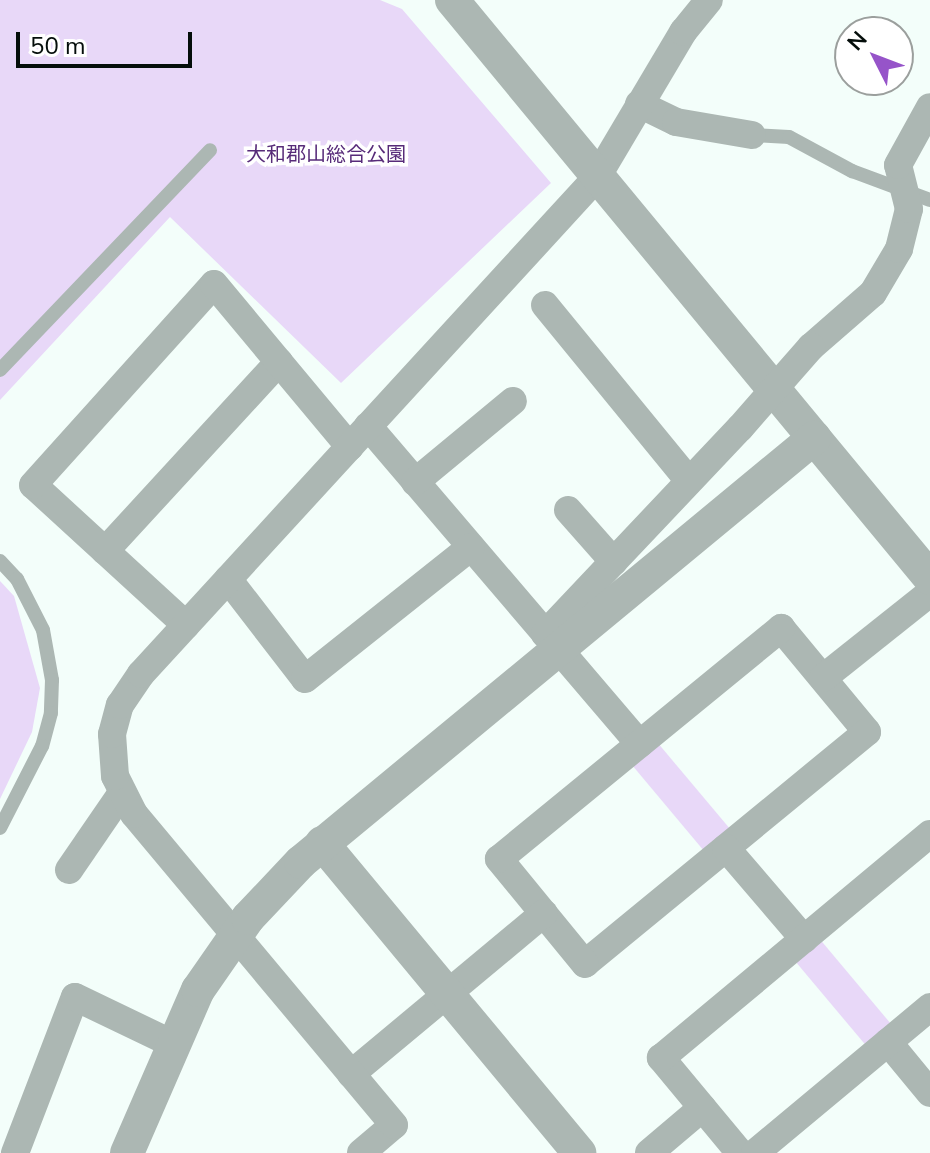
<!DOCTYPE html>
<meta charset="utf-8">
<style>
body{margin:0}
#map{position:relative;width:930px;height:1153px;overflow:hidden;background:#f3fefa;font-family:"Nunito Sans","Noto Sans JP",sans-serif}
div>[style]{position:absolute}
.green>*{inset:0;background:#e8d8f8;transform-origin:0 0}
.service>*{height:14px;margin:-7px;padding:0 7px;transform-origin:7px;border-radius:7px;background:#acb7b3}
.minor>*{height:28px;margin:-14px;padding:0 14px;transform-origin:14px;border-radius:14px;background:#acb7b3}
.tertiary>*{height:34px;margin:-17px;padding:0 17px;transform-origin:17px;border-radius:17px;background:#acb7b3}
.minor-bridge>*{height:28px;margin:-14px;padding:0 14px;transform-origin:14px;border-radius:14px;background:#acb7b3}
span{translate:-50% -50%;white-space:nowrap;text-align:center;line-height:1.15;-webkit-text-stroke:7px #fff;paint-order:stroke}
.park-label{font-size:20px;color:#572b79}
.north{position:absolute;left:834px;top:16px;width:80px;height:80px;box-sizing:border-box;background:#fff;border:2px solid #9b9f9d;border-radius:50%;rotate:312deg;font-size:22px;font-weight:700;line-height:32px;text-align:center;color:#050e0b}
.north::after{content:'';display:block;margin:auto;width:28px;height:36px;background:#9654c9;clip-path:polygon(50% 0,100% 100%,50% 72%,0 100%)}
.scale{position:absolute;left:16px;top:32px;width:176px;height:36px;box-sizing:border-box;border:4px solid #050e0b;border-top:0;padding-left:10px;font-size:24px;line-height:28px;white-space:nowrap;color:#050e0b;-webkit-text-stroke:6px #fff;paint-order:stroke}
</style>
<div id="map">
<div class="green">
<div style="clip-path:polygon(0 0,380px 0,402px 9px,551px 183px,341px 383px,170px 217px,0 400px)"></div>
<div style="clip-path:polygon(0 581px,14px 596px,40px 688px,32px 732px,0 799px)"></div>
<div style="left:657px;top:742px;width:116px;height:34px;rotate:50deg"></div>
<div style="left:818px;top:937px;width:115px;height:33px;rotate:50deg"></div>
</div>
<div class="service">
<div style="left:752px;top:135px;width:37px;rotate:3deg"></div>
<div style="left:789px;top:137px;width:72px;rotate:28.4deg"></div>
<div style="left:852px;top:171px;width:83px;rotate:20.4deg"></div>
<div style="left:0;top:370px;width:304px;rotate:-46.3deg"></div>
<div style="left:0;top:561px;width:25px;rotate:47deg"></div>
<div style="left:17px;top:579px;width:57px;rotate:63deg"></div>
<div style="left:43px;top:630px;width:51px;rotate:79.8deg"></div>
<div style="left:52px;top:680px;width:33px;rotate:92deg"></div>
<div style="left:51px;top:713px;width:34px;rotate:105deg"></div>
<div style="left:42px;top:746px;width:92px;rotate:117.1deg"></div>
</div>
<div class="minor">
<div style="left:639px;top:104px;width:41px;rotate:25.9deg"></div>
<div style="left:676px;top:122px;width:77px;rotate:9.7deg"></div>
<div style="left:545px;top:305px;width:227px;rotate:50.7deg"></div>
<div style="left:811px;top:347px;width:82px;rotate:-41.1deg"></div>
<div style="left:873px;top:293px;width:51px;rotate:-59.4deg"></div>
<div style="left:899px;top:249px;width:41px;rotate:-76deg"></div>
<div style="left:909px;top:209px;width:45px;rotate:-104deg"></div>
<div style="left:898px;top:165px;width:66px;rotate:-61.1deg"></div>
<div style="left:368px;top:426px;width:418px;rotate:49.5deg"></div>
<div style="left:415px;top:482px;width:127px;rotate:-39.6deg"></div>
<div style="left:568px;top:510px;width:69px;rotate:48.5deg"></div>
<div style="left:105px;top:551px;width:257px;rotate:-47.4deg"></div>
<div style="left:228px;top:579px;width:126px;rotate:52.4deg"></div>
<div style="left:305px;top:679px;width:212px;rotate:-38.5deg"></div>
<div style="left:186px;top:625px;width:207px;rotate:-137.5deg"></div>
<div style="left:33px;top:485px;width:270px;rotate:-48deg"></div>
<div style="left:214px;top:284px;width:212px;rotate:50.2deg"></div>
<div style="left:781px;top:628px;width:135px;rotate:50.4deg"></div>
<div style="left:867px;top:732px;width:365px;rotate:140.6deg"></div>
<div style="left:585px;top:964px;width:136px;rotate:-129.3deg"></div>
<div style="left:499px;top:859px;width:365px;rotate:-39.3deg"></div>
<div style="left:545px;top:634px;width:284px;rotate:-46.6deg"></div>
<div style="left:823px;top:678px;width:137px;rotate:-38.5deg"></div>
<div style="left:726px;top:848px;width:120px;rotate:49.4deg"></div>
<div style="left:69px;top:870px;width:92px;rotate:-55.6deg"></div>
<div style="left:888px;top:1042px;width:66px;rotate:50.5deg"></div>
<div style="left:351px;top:1074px;width:251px;rotate:-39.8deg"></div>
<div style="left:15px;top:1153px;width:167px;rotate:-69deg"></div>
<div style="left:75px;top:997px;width:109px;rotate:25.6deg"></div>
<div style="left:361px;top:1153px;width:43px;rotate:-40.3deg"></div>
<div style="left:394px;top:1125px;width:405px;rotate:-129.9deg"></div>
<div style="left:134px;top:814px;width:42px;rotate:-116.6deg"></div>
<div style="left:115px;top:776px;width:42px;rotate:-94.1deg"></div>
<div style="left:112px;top:734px;width:30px;rotate:-75deg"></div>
<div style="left:120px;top:705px;width:37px;rotate:-56deg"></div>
<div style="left:141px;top:674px;width:674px;rotate:-47.46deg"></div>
<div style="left:597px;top:177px;width:169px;rotate:-59.3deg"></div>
<div style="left:683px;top:32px;width:41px;rotate:-50.9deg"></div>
<div style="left:649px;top:1153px;width:70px;rotate:-40.3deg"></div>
<div style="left:740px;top:1153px;width:124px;rotate:-129.7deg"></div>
<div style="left:661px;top:1058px;width:350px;rotate:-39.8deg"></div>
<div style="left:755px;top:1153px;width:228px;rotate:-39.8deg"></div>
</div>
<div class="tertiary">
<div style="left:452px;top:0;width:750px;rotate:50.41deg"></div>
<div style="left:322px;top:843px;width:403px;rotate:50.3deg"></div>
<div style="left:127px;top:1153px;width:178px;rotate:-66.5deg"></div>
<div style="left:198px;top:990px;width:88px;rotate:-55.2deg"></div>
<div style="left:248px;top:918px;width:77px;rotate:-46.6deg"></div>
<div style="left:301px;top:862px;width:666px;rotate:-39.57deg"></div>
</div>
<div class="minor-bridge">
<div style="left:740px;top:428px;width:108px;rotate:-48.8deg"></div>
</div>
<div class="park-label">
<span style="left:326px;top:154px">大和郡山総合公園</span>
</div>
<div class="north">N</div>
<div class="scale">50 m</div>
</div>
